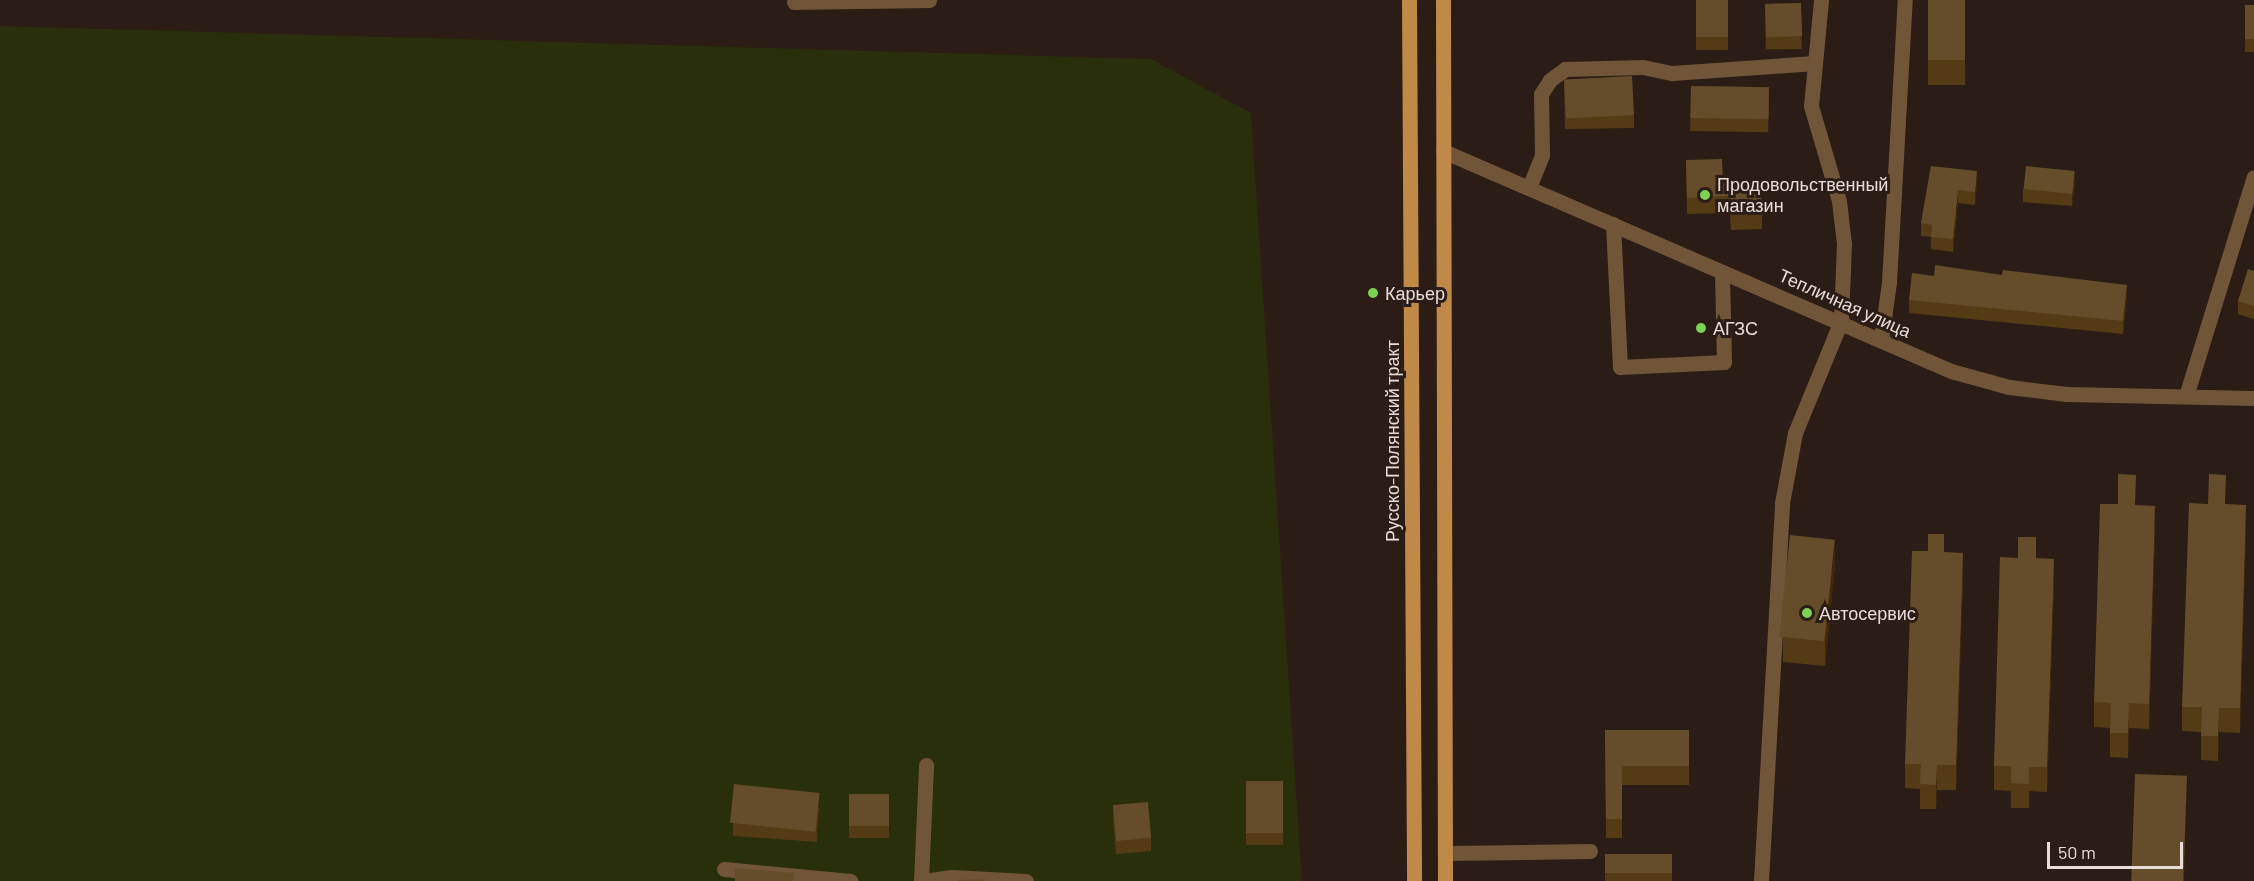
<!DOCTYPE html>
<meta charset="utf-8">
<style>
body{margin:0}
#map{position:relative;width:2254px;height:881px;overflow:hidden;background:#2c1c16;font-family:Barlow,sans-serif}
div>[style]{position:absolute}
.green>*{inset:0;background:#282f0a}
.minor>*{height:15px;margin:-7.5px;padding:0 7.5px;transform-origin:7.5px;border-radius:7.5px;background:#705538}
.major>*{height:15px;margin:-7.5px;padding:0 7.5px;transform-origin:7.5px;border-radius:7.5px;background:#c18948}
.wall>*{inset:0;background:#553a16;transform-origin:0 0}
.shaded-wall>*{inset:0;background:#3e270d}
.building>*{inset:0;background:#654c2b;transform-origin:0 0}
.dots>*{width:16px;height:16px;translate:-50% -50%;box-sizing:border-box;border:3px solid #2c1c16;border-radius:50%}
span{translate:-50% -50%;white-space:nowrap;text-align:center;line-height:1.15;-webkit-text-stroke:6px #2c1c16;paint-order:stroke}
.poi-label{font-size:18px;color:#e7dcd8}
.left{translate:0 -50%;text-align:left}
.street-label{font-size:18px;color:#e7dcd8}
.scale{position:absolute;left:2047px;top:842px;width:136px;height:27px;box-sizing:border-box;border:3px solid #e7dcd8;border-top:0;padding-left:8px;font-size:18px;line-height:21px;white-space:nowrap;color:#e7dcd8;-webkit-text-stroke:4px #2c1c16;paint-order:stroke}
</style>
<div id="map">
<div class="green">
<div style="clip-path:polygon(0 26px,1151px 59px,1251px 113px,1302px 881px,0 881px)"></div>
</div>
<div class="minor">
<div style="left:794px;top:2px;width:135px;rotate:-0.8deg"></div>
<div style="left:1443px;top:151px;width:554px;rotate:23.42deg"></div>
<div style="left:1951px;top:371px;width:60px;rotate:15.4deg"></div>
<div style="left:2009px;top:387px;width:58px;rotate:6.9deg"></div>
<div style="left:2067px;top:394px;width:187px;rotate:1.2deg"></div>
<div style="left:1530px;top:185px;width:32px;rotate:-68deg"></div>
<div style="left:1542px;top:155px;width:61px;rotate:-90.9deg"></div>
<div style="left:1541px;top:94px;width:17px;rotate:-57deg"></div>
<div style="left:1550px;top:80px;width:19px;rotate:-36deg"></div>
<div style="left:1565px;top:69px;width:78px;rotate:-1.5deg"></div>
<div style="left:1643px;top:67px;width:30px;rotate:12deg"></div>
<div style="left:1672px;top:73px;width:143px;rotate:-4deg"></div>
<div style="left:1613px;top:224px;width:143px;rotate:87.2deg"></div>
<div style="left:1620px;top:367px;width:104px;rotate:-2.8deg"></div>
<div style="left:1724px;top:362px;width:90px;rotate:-91.3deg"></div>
<div style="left:1881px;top:340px;width:59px;rotate:-82.1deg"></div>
<div style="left:1889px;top:282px;width:282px;rotate:-86.8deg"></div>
<div style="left:2186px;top:396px;width:229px;rotate:-72.8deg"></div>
<div style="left:1445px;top:853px;width:145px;rotate:-0.8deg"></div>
<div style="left:724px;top:869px;width:127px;rotate:5.4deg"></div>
<div style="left:921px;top:881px;width:116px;rotate:-87.5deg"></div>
<div style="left:923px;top:881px;width:29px;rotate:-8deg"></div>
<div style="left:952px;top:877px;width:74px;rotate:3.1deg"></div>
<div style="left:1761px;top:881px;width:379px;rotate:-86.8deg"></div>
<div style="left:1782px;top:503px;width:71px;rotate:-79.5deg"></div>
<div style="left:1795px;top:433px;width:121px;rotate:-67.7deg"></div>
<div style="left:1841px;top:321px;width:77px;rotate:-87.8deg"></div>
<div style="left:1844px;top:244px;width:43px;rotate:-96.6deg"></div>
<div style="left:1839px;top:201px;width:99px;rotate:-106.4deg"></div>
<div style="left:1811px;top:106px;width:106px;rotate:-84.6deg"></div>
</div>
<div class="major">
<div style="left:1409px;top:0;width:881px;rotate:89.67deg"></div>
<div style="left:1443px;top:0;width:881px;rotate:89.87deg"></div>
</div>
<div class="wall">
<div style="left:1696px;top:0;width:32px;height:50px"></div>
<div style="left:1928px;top:0;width:37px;height:85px"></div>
<div style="left:1801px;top:3px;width:46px;height:36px;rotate:89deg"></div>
<div style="left:2254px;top:5px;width:47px;height:9px;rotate:90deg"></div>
<div style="clip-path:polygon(1564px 82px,1634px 115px,1634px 128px,1565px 129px)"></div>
<div style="left:1691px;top:86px;width:78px;height:45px;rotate:1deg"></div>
<div style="clip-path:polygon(1686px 160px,1723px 181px,1762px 212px,1762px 229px,1731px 230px,1730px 213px,1687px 214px)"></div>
<div style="clip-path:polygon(1931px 166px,1977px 184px,1975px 205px,1958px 203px,1953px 252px,1931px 249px,1931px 237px,1921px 236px,1921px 223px)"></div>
<div style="clip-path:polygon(2075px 184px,2072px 206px,2023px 202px,2023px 189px)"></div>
<div style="clip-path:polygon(2254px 271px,2254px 319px,2238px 314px,2238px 301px)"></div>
<div style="clip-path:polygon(2127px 297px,2123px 334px,1909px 313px,1909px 300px)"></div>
<div style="clip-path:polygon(2226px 504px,2246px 530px,2240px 733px,2219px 732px,2218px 761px,2201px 760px,2201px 732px,2182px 731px,2182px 707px)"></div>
<div style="clip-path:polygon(2136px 505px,2155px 530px,2149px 729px,2129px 728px,2128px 758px,2110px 757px,2110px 728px,2094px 727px,2094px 702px)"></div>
<div style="clip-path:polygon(1944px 552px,1963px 577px,1956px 790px,1937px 790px,1936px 809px,1920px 809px,1920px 789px,1905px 788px,1905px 764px)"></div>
<div style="clip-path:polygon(2036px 558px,2054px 583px,2047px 792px,2029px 791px,2029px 808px,2011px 808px,2011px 791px,1994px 790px,1994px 766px)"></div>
<div style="clip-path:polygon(1835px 565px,1825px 666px,1783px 662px,1783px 637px)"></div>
<div style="clip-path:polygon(1605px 730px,1689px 730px,1689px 785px,1622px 785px,1622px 838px,1606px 838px)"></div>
<div style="left:1246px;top:781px;width:37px;height:64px"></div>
<div style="left:849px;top:794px;width:40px;height:44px"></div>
<div style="clip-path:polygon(1113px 805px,1151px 838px,1151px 851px,1116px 854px,1113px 818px)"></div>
<div style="clip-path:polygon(820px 806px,817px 842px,733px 836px,733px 823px)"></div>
<div style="left:1605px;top:854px;width:67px;height:27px"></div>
</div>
<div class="shaded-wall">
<div style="clip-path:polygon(1977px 171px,1977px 184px,1975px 205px,1975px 192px)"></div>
<div style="clip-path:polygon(2075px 171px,2075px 184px,2072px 206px,2072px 194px)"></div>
<div style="clip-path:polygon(1958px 190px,1958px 203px,1953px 252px,1953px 239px)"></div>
<div style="clip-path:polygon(2127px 285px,2127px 297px,2123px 334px,2123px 321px)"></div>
<div style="clip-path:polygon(2246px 505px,2246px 530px,2240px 733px,2240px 708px)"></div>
<div style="clip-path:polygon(2155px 506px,2155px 530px,2149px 729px,2149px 704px)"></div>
<div style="clip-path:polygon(1835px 540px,1835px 565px,1825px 666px,1825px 641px)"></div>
<div style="clip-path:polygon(1963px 553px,1963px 577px,1956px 790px,1956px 765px)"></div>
<div style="clip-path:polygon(2054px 559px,2054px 583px,2047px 792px,2047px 767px)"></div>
<div style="clip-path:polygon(2129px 703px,2129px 728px,2128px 758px,2128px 733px)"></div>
<div style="clip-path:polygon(2219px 708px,2219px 732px,2218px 761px,2218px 736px)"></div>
<div style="clip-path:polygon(1937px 765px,1937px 790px,1936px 809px,1936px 785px)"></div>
<div style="clip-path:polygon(2187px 776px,2184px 881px,2183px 881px)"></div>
<div style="clip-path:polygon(820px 793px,820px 806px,817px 842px,817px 829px)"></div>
</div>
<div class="building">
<div style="left:1696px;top:0;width:32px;height:37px"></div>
<div style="left:1928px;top:0;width:37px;height:60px"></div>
<div style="left:1801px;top:3px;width:33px;height:36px;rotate:88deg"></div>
<div style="left:2254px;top:5px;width:34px;height:9px;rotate:90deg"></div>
<div style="left:1632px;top:76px;width:39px;height:68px;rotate:87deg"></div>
<div style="left:1691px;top:86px;width:78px;height:32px;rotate:1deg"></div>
<div style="clip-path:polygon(1722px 159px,1723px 181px,1761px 179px,1762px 212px,1731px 213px,1730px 196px,1687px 198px,1686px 160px)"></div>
<div style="clip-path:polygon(1931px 166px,1977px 171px,1975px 192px,1958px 190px,1953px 239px,1931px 237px,1932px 225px,1921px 223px)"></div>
<div style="left:2026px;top:166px;width:49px;height:23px;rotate:6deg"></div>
<div style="clip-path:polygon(1935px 265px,2002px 275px,2003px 270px,2127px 285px,2123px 321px,1909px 300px,1912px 273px,1934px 276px)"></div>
<div style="clip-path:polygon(2248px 269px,2254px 271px,2254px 306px,2238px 301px)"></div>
<div style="clip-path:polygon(2118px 474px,2136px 475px,2135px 505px,2155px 506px,2149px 704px,2129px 703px,2128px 733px,2110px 733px,2111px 703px,2094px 702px,2100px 504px,2118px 504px)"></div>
<div style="clip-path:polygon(2209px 474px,2226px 475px,2225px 504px,2246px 505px,2240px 708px,2219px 708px,2218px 736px,2201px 736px,2202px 707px,2182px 707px,2189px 503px,2208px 504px)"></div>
<div style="clip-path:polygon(1928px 534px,1944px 534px,1944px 552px,1963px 553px,1956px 765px,1937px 765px,1936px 785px,1920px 784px,1921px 764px,1905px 764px,1912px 551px,1928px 551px)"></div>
<div style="left:1790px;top:535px;width:45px;height:102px;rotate:6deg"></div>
<div style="clip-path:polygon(2018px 537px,2036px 537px,2036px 558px,2054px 559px,2047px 767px,2029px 767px,2029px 784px,2011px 783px,2011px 766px,1994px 766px,2000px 557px,2018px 558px)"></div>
<div style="clip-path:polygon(1605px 730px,1689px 730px,1689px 766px,1622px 766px,1622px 819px,1606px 819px)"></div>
<div style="left:2135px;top:774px;width:52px;height:107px;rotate:2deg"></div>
<div style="left:1246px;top:781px;width:37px;height:52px"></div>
<div style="left:734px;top:784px;width:86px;height:39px;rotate:6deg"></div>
<div style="left:849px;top:794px;width:40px;height:32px"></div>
<div style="left:1148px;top:802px;width:36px;height:35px;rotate:85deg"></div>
<div style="left:1605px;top:854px;width:67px;height:19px"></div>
<div style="clip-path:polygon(735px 868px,794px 873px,793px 881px,735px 881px)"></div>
<div style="clip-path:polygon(985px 879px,985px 881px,958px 881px,958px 880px)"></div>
</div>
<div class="dots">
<div style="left:1705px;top:195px;background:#7cd154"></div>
<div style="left:1373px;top:293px;background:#7cd154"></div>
<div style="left:1701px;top:328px;background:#7cd154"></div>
<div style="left:1807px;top:613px;background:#7cd154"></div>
</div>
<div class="poi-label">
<span class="left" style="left:1717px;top:195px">Продовольственный<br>магазин</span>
<span class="left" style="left:1385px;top:293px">Карьер</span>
<span class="left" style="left:1713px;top:328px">АГЗС</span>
<span class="left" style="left:1819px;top:613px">Автосервис</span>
</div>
<div class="street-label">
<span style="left:1845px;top:303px;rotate:24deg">Тепличная улица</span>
<span style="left:1392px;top:441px;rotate:-90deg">Русско-Полянский тракт</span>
</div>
<div class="scale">50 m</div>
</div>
